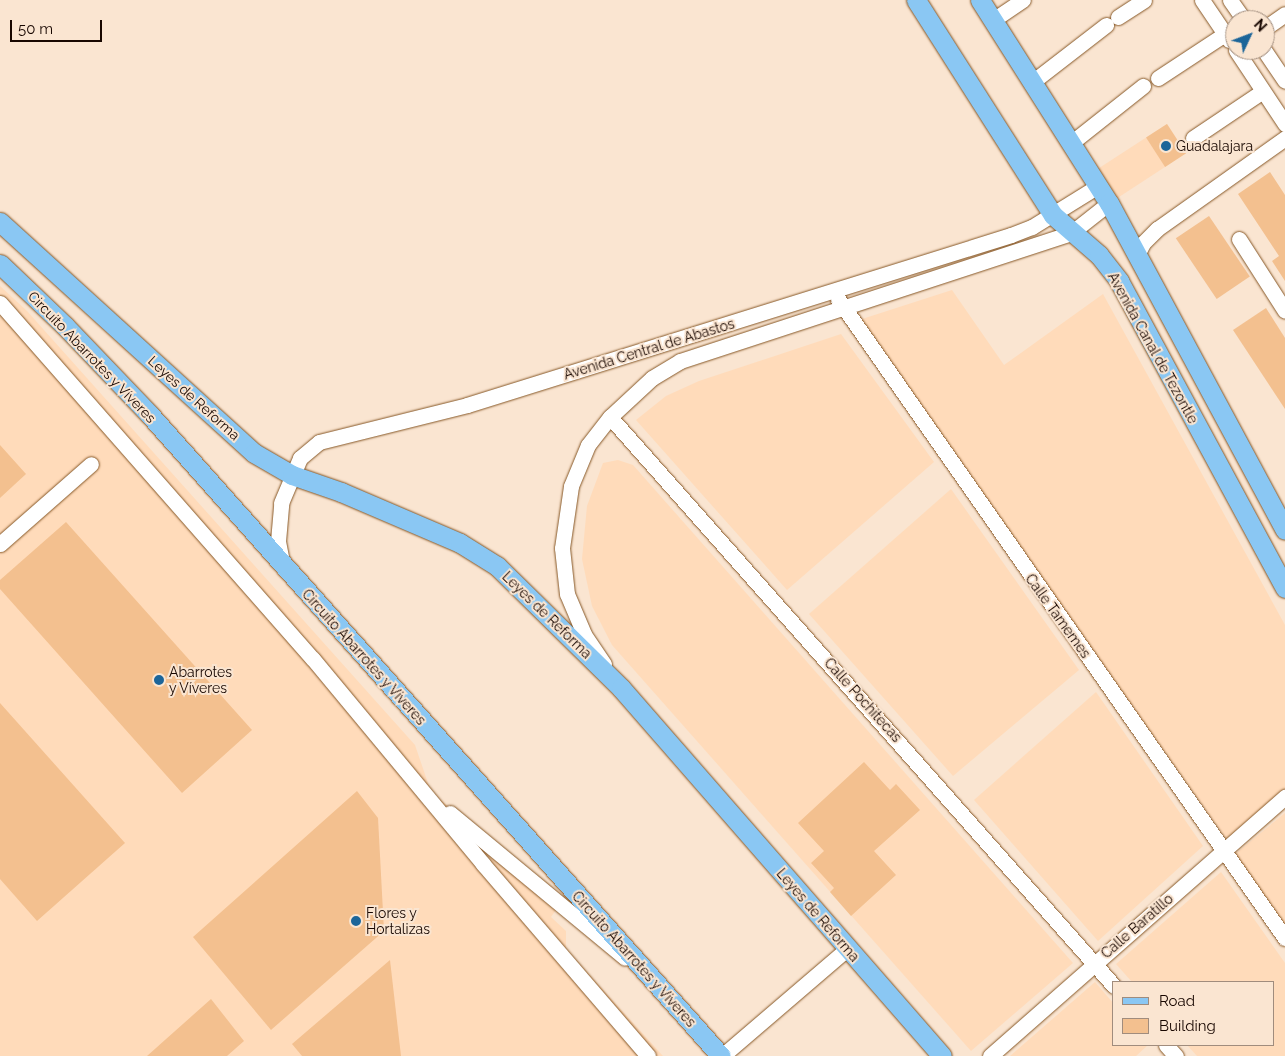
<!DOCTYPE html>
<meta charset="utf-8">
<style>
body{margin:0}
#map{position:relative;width:1285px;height:1056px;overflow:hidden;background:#fae5d1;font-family:Raleway,sans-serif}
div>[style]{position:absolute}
.built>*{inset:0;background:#ffdbba;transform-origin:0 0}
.building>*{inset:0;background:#f3c08f;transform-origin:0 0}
.roads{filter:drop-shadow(0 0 1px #865726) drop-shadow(0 0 1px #865726)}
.minor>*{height:15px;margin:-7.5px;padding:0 7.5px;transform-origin:7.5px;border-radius:7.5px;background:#fff}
.major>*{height:19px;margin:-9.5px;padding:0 9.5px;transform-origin:9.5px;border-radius:9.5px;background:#8ac7f3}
.dots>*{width:14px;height:14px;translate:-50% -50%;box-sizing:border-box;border:2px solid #fae5d1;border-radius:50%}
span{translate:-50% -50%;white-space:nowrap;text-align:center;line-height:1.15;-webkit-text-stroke:4px #fae5d1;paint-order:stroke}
.poi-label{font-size:14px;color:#180700}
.left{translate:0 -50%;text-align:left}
.street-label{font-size:14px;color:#180700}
.legend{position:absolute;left:1112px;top:981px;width:162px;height:65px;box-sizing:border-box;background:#fae5d1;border:1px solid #a08c7d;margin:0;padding:6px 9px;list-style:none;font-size:15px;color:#180700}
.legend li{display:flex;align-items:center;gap:10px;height:25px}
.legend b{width:25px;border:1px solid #a08c7d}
.north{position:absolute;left:1225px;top:10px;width:50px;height:50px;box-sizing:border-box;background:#fae5d1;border:1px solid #a08c7d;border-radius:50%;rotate:47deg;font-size:14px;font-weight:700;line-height:20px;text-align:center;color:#180700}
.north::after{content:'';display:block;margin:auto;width:18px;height:22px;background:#1c6599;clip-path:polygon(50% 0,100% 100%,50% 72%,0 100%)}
.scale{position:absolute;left:10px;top:20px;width:92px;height:22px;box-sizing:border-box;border:2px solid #180700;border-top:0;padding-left:6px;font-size:15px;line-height:18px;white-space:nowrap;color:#180700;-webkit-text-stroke:4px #fae5d1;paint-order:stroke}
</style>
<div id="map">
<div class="built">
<div style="left:1167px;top:124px;width:35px;height:85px;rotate:57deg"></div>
<div style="clip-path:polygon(0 286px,27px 311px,415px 745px,431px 792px,562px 901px,551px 917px,566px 931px,566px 949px,663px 1056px,0 1056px)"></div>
<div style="clip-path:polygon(952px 290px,1004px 365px,1103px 294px,1285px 625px,1285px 793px,1228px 841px,859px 320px)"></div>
<div style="clip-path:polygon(841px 334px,934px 462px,787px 590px,636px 420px,666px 396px,699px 381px)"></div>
<div style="clip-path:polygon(618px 460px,633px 465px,1073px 963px,971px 1051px,612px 645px,592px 606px,582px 559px,587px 506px,603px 463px)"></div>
<div style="clip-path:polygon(951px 489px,1079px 670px,953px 776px,809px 614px)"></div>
<div style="clip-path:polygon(1096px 692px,1203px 846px,1098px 941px,974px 800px)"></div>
<div style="clip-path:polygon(1285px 813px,1285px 925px,1234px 855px)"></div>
<div style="clip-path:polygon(1221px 872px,1285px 963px,1285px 1056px,1197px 1056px,1187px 1045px,1274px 1045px,1274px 982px,1132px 982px,1116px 964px)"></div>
<div style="clip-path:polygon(1095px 982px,1114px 1004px,1114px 1045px,1148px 1045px,1136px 1056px,1010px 1056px)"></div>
</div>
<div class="building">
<div style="left:1167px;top:124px;width:35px;height:25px;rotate:57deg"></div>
<div style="clip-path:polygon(1270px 172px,1285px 195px,1285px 281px,1272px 261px,1279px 256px,1238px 194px)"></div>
<div style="left:1209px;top:216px;width:73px;height:40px;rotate:56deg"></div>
<div style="clip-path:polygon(1266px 308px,1285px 338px,1285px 409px,1233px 330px)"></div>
<div style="clip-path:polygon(0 445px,26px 474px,0 498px)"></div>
<div style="clip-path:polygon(66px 522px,252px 730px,182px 793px,0 589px,0 580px)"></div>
<div style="clip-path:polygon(0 703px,125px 843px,37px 921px,0 879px)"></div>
<div style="clip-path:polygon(864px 762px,890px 790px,896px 784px,920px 810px,874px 851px,896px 875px,851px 916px,830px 892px,834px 888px,811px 863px,824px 851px,798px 823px)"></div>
<div style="clip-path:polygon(357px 791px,378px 818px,384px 931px,271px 1030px,193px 937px)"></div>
<div style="clip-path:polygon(390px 960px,401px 1056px,302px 1056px,292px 1044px)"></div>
<div style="clip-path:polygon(211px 999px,244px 1041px,227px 1056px,147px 1056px)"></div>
</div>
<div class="roads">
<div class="minor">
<div style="left:1202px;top:0;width:48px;rotate:56deg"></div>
<div style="left:1230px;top:0;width:24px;rotate:55deg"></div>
<div style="left:1118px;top:17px;width:31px;rotate:-33deg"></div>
<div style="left:993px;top:20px;width:36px;rotate:-34deg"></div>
<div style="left:1265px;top:28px;width:24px;rotate:-35deg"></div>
<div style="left:1236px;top:50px;width:89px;rotate:56.5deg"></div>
<div style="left:1264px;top:50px;width:37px;rotate:56deg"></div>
<div style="left:1158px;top:78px;width:80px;rotate:-33.3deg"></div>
<div style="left:1031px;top:83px;width:95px;rotate:-37.7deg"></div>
<div style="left:1193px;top:138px;width:84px;rotate:-33.9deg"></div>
<div style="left:1071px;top:143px;width:92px;rotate:-38.4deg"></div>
<div style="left:1239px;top:239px;width:85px;rotate:57.4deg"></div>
<div style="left:1138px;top:253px;width:11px;rotate:-63deg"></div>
<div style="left:1143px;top:243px;width:20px;rotate:-45deg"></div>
<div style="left:1157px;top:229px;width:157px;rotate:-35.4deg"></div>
<div style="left:838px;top:299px;width:780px;rotate:55.03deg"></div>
<div style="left:0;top:303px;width:474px;rotate:48.7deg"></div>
<div style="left:313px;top:659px;width:266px;rotate:50.3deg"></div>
<div style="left:483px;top:864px;width:253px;rotate:49.3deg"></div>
<div style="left:610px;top:417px;width:760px;rotate:48.47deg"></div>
<div style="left:0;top:544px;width:121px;rotate:-41.3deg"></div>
<div style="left:283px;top:567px;width:26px;rotate:-101deg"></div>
<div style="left:278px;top:541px;width:38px;rotate:-85deg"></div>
<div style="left:281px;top:503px;width:49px;rotate:-67.1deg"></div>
<div style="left:300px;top:458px;width:25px;rotate:-40deg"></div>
<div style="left:319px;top:442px;width:153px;rotate:-14deg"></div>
<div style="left:467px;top:405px;width:570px;rotate:-17.35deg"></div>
<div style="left:1011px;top:235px;width:22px;rotate:-21deg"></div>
<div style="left:1032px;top:227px;width:78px;rotate:-31.8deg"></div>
<div style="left:604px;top:664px;width:36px;rotate:-124deg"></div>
<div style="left:584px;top:634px;width:43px;rotate:-113deg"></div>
<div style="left:567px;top:594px;width:46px;rotate:-96.2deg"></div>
<div style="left:562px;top:548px;width:63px;rotate:-81.7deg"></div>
<div style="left:571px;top:486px;width:44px;rotate:-67.5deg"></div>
<div style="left:588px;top:445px;width:36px;rotate:-52deg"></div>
<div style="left:610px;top:417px;width:57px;rotate:-42.9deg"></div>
<div style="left:652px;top:378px;width:33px;rotate:-31deg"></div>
<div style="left:680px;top:361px;width:411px;rotate:-18.1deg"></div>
<div style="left:1071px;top:233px;width:48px;rotate:-38.3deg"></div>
<div style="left:450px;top:813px;width:227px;rotate:39.6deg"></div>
<div style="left:1166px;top:1045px;width:15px;rotate:48deg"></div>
<div style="left:722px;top:1056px;width:165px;rotate:-40.6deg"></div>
<div style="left:990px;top:1056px;width:393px;rotate:-41.3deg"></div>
</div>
<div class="major">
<div style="left:916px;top:0;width:255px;rotate:57.5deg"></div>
<div style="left:1053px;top:215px;width:61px;rotate:41deg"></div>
<div style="left:1099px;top:255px;width:33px;rotate:52deg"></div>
<div style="left:1119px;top:281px;width:349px;rotate:61.6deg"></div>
<div style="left:980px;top:0;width:241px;rotate:57.6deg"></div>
<div style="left:1109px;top:203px;width:371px;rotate:61.7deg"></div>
<div style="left:0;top:222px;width:343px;rotate:42.3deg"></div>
<div style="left:254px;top:453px;width:44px;rotate:30.1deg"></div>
<div style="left:292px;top:475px;width:52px;rotate:19.1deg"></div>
<div style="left:341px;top:492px;width:129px;rotate:23.2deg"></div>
<div style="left:460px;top:543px;width:44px;rotate:31.9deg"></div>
<div style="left:497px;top:566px;width:174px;rotate:44.5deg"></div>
<div style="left:621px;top:688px;width:488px;rotate:48.9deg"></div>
<div style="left:0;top:264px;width:90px;rotate:43.6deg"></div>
<div style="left:65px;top:326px;width:123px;rotate:46.3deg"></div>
<div style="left:150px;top:415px;width:858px;rotate:48.31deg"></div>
</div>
</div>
<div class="dots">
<div style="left:1166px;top:146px;background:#1c6599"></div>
<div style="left:159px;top:680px;background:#1c6599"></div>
<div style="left:356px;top:921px;background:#1c6599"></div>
</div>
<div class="poi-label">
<span class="left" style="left:1176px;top:146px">Guadalajara</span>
<span class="left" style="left:169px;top:680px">Abarrotes<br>y Víveres</span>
<span class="left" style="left:366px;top:921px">Flores y<br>Hortalizas</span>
</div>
<div class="street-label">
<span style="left:1153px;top:348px;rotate:61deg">Avenida Canal de Tezontle</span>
<span style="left:649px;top:349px;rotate:-17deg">Avenida Central de Abastos</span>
<span style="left:92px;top:357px;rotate:46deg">Circuito Abarrotes y Víveres</span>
<span style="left:194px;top:398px;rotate:42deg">Leyes de Reforma</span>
<span style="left:547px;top:615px;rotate:44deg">Leyes de Reforma</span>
<span style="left:1058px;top:616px;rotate:54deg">Calle Tamemes</span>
<span style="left:364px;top:657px;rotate:48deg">Circuito Abarrotes y Víveres</span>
<span style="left:863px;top:700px;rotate:48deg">Calle Pochitecas</span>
<span style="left:818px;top:915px;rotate:49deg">Leyes de Reforma</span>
<span style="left:1137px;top:926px;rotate:-41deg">Calle Baratillo</span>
<span style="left:634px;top:959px;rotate:48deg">Circuito Abarrotes y Víveres</span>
</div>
<ul class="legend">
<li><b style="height:6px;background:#8ac7f3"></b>Road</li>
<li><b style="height:14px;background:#f3c08f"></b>Building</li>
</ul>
<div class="north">N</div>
<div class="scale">50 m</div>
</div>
